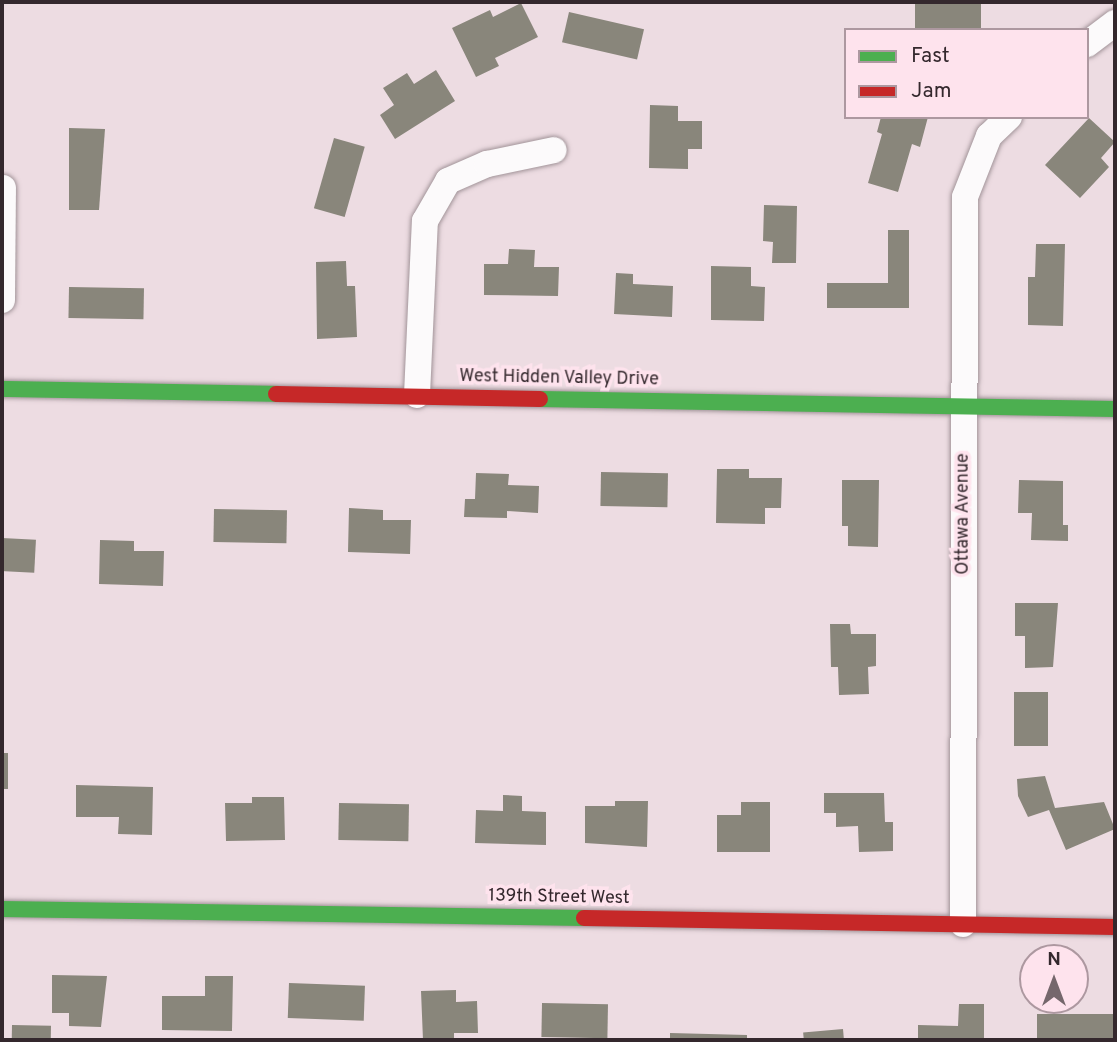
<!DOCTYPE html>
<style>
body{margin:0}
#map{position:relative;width:1117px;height:1042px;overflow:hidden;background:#eddce2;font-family:Overpass,sans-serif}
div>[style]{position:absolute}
.building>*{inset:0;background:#89867b;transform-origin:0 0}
.roads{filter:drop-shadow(0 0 2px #a29499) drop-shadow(0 0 2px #a29499)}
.street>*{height:26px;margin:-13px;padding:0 13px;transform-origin:13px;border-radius:13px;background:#fcfafb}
.fast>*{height:16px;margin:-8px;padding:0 8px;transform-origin:8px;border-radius:8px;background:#4caf50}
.jam>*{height:16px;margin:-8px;padding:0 8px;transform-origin:8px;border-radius:8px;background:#c62828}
span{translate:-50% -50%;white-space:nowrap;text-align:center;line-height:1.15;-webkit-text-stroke:7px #fee3ed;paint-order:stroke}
.street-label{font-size:18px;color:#34282d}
.frame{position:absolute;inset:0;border:4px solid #34282d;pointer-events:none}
.legend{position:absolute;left:844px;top:28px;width:245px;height:91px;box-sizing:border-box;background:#fee3ed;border:2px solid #ad98a0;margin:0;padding:9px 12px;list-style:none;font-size:21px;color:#34282d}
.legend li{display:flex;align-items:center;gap:14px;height:35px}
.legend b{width:35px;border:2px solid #ad98a0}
.north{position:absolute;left:1019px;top:944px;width:70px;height:70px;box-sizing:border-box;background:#fee3ed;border:2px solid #ad98a0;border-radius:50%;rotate:0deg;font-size:19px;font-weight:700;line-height:28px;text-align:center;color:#34282d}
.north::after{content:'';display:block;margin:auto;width:24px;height:32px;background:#75676c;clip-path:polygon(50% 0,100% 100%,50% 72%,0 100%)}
</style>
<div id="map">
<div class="building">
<div style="left:915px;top:2px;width:66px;height:28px"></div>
<div style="clip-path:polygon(521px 3px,538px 37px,495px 58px,499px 66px,476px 77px,452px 28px,490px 10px,493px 17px)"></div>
<div style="left:569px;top:12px;width:77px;height:31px;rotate:13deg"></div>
<div style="clip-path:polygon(436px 70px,455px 101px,395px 139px,380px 115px,394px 105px,383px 88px,407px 73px,414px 84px)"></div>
<div style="clip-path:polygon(650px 105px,678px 106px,678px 121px,702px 121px,702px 149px,688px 149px,688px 169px,649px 168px)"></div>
<div style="clip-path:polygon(881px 117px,928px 117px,920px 147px,912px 144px,898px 192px,868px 183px,882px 134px,877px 132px)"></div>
<div style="clip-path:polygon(1089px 118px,1115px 142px,1101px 158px,1109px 167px,1080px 198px,1045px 165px)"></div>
<div style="clip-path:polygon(69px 128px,105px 129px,99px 210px,69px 210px)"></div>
<div style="left:334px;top:138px;width:32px;height:73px;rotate:16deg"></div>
<div style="clip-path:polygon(764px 205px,797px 206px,796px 263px,772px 263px,773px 242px,763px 241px)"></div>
<div style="clip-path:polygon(888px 230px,909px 230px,909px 308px,827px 308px,827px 283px,888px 283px)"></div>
<div style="clip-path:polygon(1036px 244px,1065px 244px,1063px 326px,1028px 325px,1028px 277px,1035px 277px)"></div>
<div style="clip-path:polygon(509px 249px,535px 250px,534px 267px,559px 267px,558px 296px,484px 295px,484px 264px,508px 264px)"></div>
<div style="clip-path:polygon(346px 261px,347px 286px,355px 286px,357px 337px,317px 339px,316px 262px)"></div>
<div style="clip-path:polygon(711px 266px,751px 267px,751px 286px,765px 287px,764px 321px,711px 320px)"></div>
<div style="clip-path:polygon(616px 273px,633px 274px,633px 284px,673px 286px,672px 317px,614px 314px)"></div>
<div style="left:69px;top:287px;width:75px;height:31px;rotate:1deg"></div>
<div style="clip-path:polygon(717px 469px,749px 469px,749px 478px,782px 478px,781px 508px,765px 508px,765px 524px,716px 523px)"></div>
<div style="left:601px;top:472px;width:67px;height:34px;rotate:1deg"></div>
<div style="clip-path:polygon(476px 473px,509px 474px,508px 485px,539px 486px,538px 513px,507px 511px,507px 518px,464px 517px,465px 499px,475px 499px)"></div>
<div style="clip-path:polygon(842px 480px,879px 480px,878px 547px,848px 546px,848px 526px,842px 526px)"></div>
<div style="clip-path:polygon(1019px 480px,1063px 481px,1063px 525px,1068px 525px,1068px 541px,1031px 540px,1032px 513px,1018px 513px)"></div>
<div style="clip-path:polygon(349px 508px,383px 510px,383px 520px,411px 520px,410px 554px,348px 552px)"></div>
<div style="left:214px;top:509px;width:73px;height:33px;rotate:1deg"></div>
<div style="left:2px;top:538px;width:34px;height:33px;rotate:3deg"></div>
<div style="clip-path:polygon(100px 540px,134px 541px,134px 551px,164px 551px,163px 586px,99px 584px)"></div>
<div style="clip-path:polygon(1015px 603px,1058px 603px,1053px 667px,1025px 668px,1025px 636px,1015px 636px)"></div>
<div style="clip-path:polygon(830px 624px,850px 624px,851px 634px,876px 634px,876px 666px,868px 667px,869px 694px,839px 695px,838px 667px,831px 667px)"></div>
<div style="left:1014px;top:692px;width:34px;height:54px"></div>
<div style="left:2px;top:753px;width:6px;height:36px"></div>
<div style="clip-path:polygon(1045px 776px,1055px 808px,1104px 802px,1115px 829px,1066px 850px,1049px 810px,1028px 817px,1018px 796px,1017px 779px)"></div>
<div style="clip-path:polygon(76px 785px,153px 787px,152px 835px,118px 834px,119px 817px,76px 817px)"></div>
<div style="clip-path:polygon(824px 793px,884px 793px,885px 822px,893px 822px,893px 851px,859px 852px,858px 826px,836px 827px,836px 813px,824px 813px)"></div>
<div style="clip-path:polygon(503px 795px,522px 796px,522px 811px,546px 812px,546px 845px,475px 843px,476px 810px,503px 811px)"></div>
<div style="clip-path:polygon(252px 797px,284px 797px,285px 840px,226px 841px,225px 803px,252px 803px)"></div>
<div style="clip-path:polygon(615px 801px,648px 801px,647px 847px,585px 843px,585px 806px,615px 806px)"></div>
<div style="clip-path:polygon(741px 802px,770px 802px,770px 852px,717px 852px,717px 815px,741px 815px)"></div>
<div style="left:339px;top:803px;width:70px;height:37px;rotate:1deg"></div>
<div style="clip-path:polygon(52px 975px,107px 976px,101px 1027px,69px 1026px,69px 1013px,52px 1013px)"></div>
<div style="clip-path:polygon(205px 976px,233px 976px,232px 1031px,162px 1030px,162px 996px,205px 996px)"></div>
<div style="left:289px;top:983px;width:76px;height:35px;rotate:2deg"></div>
<div style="clip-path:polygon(456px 990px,456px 1002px,477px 1001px,478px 1033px,454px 1033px,454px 1040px,423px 1040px,421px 991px)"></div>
<div style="left:542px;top:1003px;width:66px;height:34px;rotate:1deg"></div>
<div style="clip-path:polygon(959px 1004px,984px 1004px,984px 1040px,918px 1040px,918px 1025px,958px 1026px)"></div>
<div style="left:1115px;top:1014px;width:26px;height:78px;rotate:90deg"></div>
<div style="left:12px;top:1025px;width:39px;height:15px;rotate:1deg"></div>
<div style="left:843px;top:1029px;width:11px;height:40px;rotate:85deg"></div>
<div style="clip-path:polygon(670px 1033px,747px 1035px,747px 1040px,670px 1040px)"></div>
</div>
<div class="roads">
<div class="street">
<div style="left:1087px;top:44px;width:35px;rotate:-37deg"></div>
<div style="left:2px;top:300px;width:112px;rotate:-89.5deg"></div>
<div style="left:417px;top:395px;width:174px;rotate:-87.4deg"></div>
<div style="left:425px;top:221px;width:46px;rotate:-60.1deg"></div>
<div style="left:448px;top:181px;width:43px;rotate:-23.6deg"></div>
<div style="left:487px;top:164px;width:68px;rotate:-11.8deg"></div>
<div style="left:963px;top:924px;width:727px;rotate:-89.84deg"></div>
<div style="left:965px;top:197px;width:66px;rotate:-68.5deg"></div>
<div style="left:989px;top:136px;width:28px;rotate:-44deg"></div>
</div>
<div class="fast">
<div style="left:2px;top:389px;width:274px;rotate:1deg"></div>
<div style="left:540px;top:399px;width:575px;rotate:1deg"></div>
<div style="left:2px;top:909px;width:582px;rotate:0.89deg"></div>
</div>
<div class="jam">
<div style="left:276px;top:394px;width:264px;rotate:1.1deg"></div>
<div style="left:584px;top:918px;width:531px;rotate:0.97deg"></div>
</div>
</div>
<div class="street-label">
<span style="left:559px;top:379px;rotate:1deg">West Hidden Valley Drive</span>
<span style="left:964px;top:514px;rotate:-90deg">Ottawa Avenue</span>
<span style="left:559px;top:898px;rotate:1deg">139th Street West</span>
</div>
<div class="frame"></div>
<ul class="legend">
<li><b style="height:9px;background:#4caf50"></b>Fast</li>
<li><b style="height:9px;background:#c62828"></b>Jam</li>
</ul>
<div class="north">N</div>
</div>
